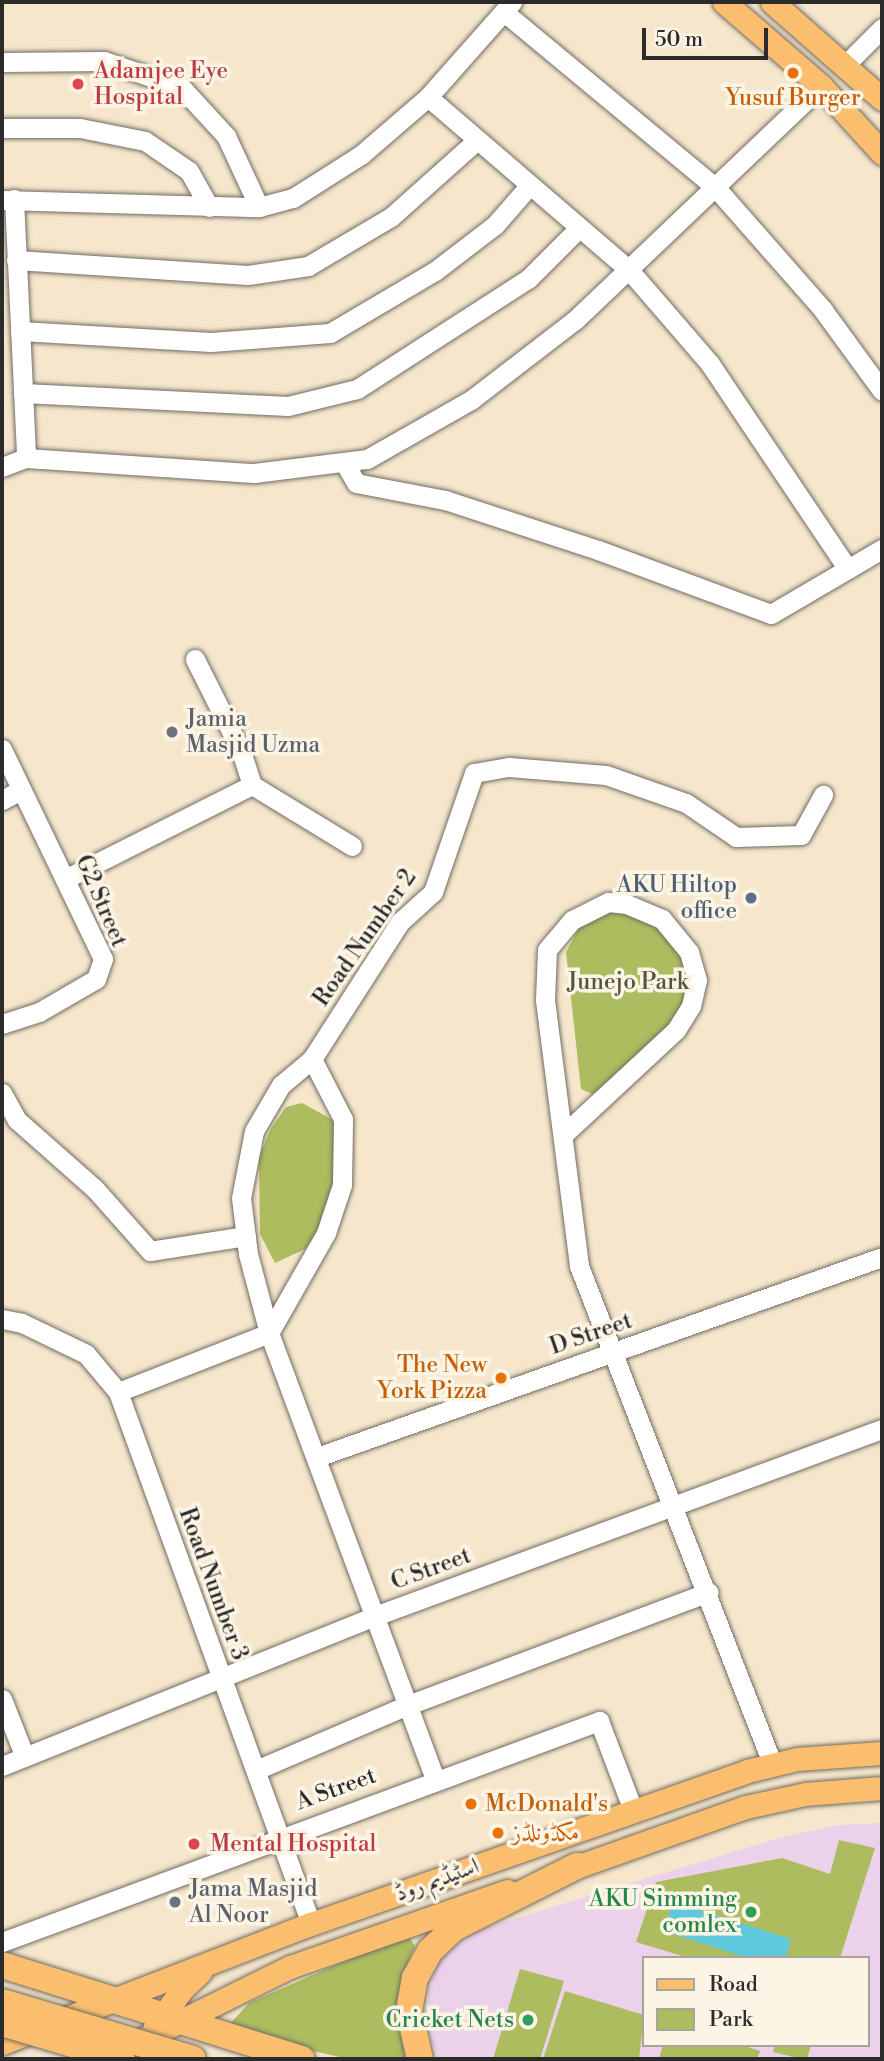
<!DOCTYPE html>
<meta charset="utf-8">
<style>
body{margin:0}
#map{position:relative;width:884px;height:2061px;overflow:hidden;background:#f5e6cc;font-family:"Libre Bodoni",Amiri,serif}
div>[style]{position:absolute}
.built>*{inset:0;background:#ecd1ea}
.green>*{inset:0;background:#acbc5f}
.water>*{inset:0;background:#60c8dd}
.roads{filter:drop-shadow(0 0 2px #726c63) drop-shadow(0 0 2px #726c63)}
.minor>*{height:19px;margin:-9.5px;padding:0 9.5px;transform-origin:9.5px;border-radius:9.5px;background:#fff}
.major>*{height:23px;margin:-11.5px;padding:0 11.5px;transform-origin:11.5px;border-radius:11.5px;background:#fabe6e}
.highway>*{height:26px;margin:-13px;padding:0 13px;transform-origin:13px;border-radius:13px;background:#fabe6e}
.bridges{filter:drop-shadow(0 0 2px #726c63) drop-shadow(0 0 2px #726c63)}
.highway-bridge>*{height:26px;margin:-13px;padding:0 13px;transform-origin:13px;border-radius:13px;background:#fabe6e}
.dots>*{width:19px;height:19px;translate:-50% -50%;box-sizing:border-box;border:4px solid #fcf5e5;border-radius:50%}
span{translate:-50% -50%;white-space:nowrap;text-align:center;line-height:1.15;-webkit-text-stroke:7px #fcf5e5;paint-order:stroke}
.health-label{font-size:23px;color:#be3a42}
.left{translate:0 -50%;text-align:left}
.food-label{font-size:23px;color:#c56008}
.right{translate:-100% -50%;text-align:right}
.worship-label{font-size:23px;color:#5b616d}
.service-label{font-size:23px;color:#4e5e75}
.street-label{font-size:23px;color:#2b2b2b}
.park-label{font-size:23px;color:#52563b}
.leisure-label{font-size:23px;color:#27864d}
.frame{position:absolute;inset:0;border:4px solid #2b2b2b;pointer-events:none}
.legend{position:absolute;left:642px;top:1956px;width:228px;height:91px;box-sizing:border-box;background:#fcf5e5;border:2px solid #a8a49b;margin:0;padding:9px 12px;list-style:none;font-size:21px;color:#2b2b2b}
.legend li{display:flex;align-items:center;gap:14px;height:35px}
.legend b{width:35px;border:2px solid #a8a49b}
.scale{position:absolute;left:642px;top:28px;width:126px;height:32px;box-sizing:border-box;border:4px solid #2b2b2b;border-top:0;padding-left:9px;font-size:21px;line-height:24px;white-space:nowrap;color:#2b2b2b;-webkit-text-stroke:5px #fcf5e5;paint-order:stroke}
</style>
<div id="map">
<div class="built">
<div style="clip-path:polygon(evenodd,882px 1823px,882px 2059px,439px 2059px,427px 2031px,428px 1987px,436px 1960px,478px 1930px,779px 1838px,838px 1825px,882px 1823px,644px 1958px,868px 1958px,868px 2045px,644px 2045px,644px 1958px)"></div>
</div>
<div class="green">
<div style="clip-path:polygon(614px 912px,639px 917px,663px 932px,681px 956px,688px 982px,682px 1008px,657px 1039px,606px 1087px,592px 1094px,581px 1089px,566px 952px,579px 928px,596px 915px)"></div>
<div style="clip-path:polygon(302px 1103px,333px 1120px,338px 1149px,336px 1177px,319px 1230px,305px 1249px,275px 1263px,260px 1234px,259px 1158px,270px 1130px,286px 1107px)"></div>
<div style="clip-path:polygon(839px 1840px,875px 1848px,840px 1958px,689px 1958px,636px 1942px,656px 1882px,782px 1858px,830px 1874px)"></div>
<div style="clip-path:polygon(402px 1936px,410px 1938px,415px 1946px,405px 1969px,397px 2013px,406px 2059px,348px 2059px,231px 2032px,229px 2025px,249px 2003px)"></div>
<div style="clip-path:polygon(520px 1969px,564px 1981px,540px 2059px,493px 2059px)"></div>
<div style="clip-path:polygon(565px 1991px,644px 2015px,639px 2059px,543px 2059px)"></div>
<div style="clip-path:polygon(663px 2045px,742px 2045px,760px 2051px,757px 2059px,659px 2059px)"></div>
<div style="clip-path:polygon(775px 2045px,811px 2045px,807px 2059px,802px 2059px,773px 2052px)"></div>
</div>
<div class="water">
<div style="clip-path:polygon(673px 1902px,791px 1939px,786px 1958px,748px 1958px,663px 1931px)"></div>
</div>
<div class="roads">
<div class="minor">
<div style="left:504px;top:12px;width:276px;rotate:39.7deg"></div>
<div style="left:716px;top:188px;width:162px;rotate:48.7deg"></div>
<div style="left:823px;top:310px;width:100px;rotate:53.9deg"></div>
<div style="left:2px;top:62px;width:102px;rotate:-0.6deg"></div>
<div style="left:104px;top:61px;width:81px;rotate:18.7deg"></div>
<div style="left:181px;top:87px;width:67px;rotate:47.4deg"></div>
<div style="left:226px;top:136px;width:78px;rotate:65.1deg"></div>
<div style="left:846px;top:64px;width:51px;rotate:-45deg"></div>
<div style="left:428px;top:97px;width:265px;rotate:40.7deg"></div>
<div style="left:629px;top:270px;width:124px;rotate:49.2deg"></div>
<div style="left:710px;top:364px;width:247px;rotate:56.1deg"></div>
<div style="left:2px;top:128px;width:78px"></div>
<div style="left:80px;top:128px;width:66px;rotate:11.3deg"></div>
<div style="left:145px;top:141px;width:53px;rotate:34.3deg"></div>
<div style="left:189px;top:171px;width:41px;rotate:60.9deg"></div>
<div style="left:14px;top:199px;width:259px;rotate:87.3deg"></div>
<div style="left:2px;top:200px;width:257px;rotate:1.6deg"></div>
<div style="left:259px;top:207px;width:35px;rotate:-15deg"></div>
<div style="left:293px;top:198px;width:82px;rotate:-32.5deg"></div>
<div style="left:362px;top:154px;width:87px;rotate:-40.8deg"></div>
<div style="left:428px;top:97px;width:127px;rotate:-48.5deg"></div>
<div style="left:16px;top:260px;width:232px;rotate:3.7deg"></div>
<div style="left:248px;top:275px;width:61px;rotate:-8.5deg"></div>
<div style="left:308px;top:266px;width:96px;rotate:-30.6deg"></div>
<div style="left:391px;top:217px;width:114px;rotate:-41.8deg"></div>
<div style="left:20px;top:331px;width:191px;rotate:3.3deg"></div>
<div style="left:211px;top:342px;width:119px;rotate:-4.3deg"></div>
<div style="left:330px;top:333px;width:122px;rotate:-30.6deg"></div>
<div style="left:435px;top:271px;width:76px;rotate:-37.5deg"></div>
<div style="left:495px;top:225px;width:52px;rotate:-48.9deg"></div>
<div style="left:23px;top:393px;width:265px;rotate:2.8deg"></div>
<div style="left:288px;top:406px;width:71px;rotate:-13.8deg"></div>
<div style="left:357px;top:389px;width:203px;rotate:-32.8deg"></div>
<div style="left:528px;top:279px;width:72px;rotate:-45deg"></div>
<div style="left:344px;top:462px;width:24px;rotate:60deg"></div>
<div style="left:356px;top:483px;width:91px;rotate:10.8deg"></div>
<div style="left:445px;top:500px;width:161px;rotate:18.1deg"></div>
<div style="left:598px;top:550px;width:184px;rotate:20.3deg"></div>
<div style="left:771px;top:614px;width:129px;rotate:-30.4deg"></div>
<div style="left:2px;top:467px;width:26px;rotate:-21deg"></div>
<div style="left:26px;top:458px;width:228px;rotate:3.8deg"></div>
<div style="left:254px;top:473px;width:114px;rotate:-7.1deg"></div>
<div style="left:367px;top:459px;width:120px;rotate:-29.6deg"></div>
<div style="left:471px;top:400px;width:131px;rotate:-37.6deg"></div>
<div style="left:575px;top:320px;width:340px;rotate:-43.6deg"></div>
<div style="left:2px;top:749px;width:233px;rotate:64.3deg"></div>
<div style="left:103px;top:959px;width:21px;rotate:109deg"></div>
<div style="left:96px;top:979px;width:66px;rotate:149.9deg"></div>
<div style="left:39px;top:1012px;width:39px;rotate:162deg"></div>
<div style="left:252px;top:785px;width:117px;rotate:31.4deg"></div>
<div style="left:2px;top:800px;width:21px;rotate:-28deg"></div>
<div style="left:67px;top:878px;width:207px;rotate:-26.7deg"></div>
<div style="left:252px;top:785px;width:36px;rotate:-108deg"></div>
<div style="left:241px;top:751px;width:103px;rotate:-116.6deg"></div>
<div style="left:2px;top:1093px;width:31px;rotate:61deg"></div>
<div style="left:17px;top:1120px;width:104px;rotate:41.5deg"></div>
<div style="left:95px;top:1189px;width:83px;rotate:48.4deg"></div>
<div style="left:150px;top:1251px;width:97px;rotate:-8.9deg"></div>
<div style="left:564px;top:1134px;width:153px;rotate:-42.9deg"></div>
<div style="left:676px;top:1030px;width:28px;rotate:-58deg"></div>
<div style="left:691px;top:1006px;width:27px;rotate:-77deg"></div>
<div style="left:697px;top:980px;width:29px;rotate:-106deg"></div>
<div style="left:689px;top:952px;width:43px;rotate:-129.3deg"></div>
<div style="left:662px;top:919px;width:38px;rotate:-157deg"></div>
<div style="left:627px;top:904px;width:19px;rotate:-174deg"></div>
<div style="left:608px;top:902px;width:40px;rotate:153.4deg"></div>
<div style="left:572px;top:920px;width:39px;rotate:130deg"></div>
<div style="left:547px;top:950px;width:50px;rotate:92.3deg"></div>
<div style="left:545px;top:1000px;width:268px;rotate:82.7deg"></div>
<div style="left:579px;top:1266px;width:533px;rotate:68.78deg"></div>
<div style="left:2px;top:1319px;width:20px;rotate:11deg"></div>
<div style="left:22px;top:1323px;width:71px;rotate:25.8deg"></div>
<div style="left:86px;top:1354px;width:50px;rotate:49.9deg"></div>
<div style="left:118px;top:1392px;width:566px;rotate:70.06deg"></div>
<div style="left:118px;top:1392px;width:162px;rotate:-21.3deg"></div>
<div style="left:269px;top:1333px;width:115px;rotate:-60.3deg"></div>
<div style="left:326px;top:1233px;width:51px;rotate:-71.6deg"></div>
<div style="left:342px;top:1185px;width:66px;rotate:-89.1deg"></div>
<div style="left:343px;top:1119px;width:68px;rotate:-117.3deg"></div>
<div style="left:317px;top:1457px;width:599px;rotate:-19.49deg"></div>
<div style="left:2px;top:1699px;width:62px;rotate:68.4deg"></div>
<div style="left:2px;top:1766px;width:402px;rotate:-21.9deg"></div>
<div style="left:375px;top:1616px;width:540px;rotate:-20.25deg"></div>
<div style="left:256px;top:1770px;width:165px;rotate:-23.2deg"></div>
<div style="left:408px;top:1705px;width:321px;rotate:-20.6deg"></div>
<div style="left:435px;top:1779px;width:476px;rotate:-110.4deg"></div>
<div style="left:269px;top:1333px;width:82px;rotate:-104.9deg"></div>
<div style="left:248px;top:1254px;width:56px;rotate:-97.1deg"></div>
<div style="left:241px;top:1198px;width:68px;rotate:-79deg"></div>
<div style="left:254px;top:1131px;width:53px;rotate:-59.6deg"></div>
<div style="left:281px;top:1085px;width:40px;rotate:-40deg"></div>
<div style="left:312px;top:1059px;width:163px;rotate:-57.3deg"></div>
<div style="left:400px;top:922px;width:45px;rotate:-42.3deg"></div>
<div style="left:433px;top:892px;width:126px;rotate:-71deg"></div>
<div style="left:474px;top:773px;width:36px;rotate:-10deg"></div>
<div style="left:509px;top:767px;width:97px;rotate:4.7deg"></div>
<div style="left:606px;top:775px;width:85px;rotate:19.3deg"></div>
<div style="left:686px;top:803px;width:60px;rotate:34.2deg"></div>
<div style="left:736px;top:837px;width:65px;rotate:-1.8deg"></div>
<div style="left:801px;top:835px;width:46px;rotate:-61.2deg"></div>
<div style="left:2px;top:1942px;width:637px;rotate:-20.31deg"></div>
<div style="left:599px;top:1721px;width:95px;rotate:69.1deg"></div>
</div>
<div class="major">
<div style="left:724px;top:2px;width:128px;rotate:40.9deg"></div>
<div style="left:821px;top:86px;width:91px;rotate:47.7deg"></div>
<div style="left:772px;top:2px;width:147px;rotate:41.4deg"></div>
<div style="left:562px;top:1872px;width:195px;rotate:-19.5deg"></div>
<div style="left:746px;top:1807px;width:60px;rotate:-12.4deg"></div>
<div style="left:805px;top:1794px;width:77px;rotate:-4.5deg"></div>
<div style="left:154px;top:2029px;width:49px;rotate:-55deg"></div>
<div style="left:182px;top:1989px;width:25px;rotate:-43deg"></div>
<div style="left:2px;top:2043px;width:331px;rotate:-21.1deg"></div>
<div style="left:311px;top:1924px;width:462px;rotate:-19.3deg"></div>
<div style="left:747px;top:1771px;width:51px;rotate:-13.5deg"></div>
<div style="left:797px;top:1759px;width:85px;rotate:-4deg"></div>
<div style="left:128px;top:2047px;width:181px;rotate:-26.3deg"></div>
<div style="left:290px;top:1967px;width:230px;rotate:-19.3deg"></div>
</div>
<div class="highway">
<div style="left:2px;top:1965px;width:314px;rotate:17.4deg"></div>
<div style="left:420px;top:2059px;width:49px;rotate:-102.9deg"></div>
<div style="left:409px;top:2011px;width:34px;rotate:-80deg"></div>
<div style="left:415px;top:1978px;width:31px;rotate:-61deg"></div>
<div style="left:430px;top:1951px;width:33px;rotate:-44deg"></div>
<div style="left:454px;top:1928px;width:138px;rotate:-26.8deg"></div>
</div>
</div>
<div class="bridges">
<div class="highway-bridge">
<div style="left:2px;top:2002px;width:199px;rotate:16.6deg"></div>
<div style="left:2px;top:2023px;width:125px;rotate:16.7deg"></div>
</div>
</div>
<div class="dots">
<div style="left:793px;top:73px;background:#e8710a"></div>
<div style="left:78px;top:84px;background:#e0444e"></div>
<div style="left:172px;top:732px;background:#6b7280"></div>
<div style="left:751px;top:898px;background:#5c6f8a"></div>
<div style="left:501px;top:1378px;background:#e8710a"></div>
<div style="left:471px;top:1804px;background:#e8710a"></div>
<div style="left:498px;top:1833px;background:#e8710a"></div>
<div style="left:194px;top:1844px;background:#e0444e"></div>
<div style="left:175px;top:1902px;background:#6b7280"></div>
<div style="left:751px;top:1912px;background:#2e9e5b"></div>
<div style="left:528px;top:2020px;background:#2e9e5b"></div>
</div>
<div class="health-label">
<span class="left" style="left:94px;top:84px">Adamjee Eye<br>Hospital</span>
<span class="left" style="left:210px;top:1844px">Mental Hospital</span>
</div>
<div class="food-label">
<span style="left:793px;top:98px">Yusuf Burger</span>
<span class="right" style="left:487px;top:1378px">The New<br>York Pizza</span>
<span class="left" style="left:485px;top:1804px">McDonald's</span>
<span class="left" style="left:512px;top:1833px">مکڈونلڈز</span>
</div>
<div class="worship-label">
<span class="left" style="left:186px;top:732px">Jamia<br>Masjid Uzma</span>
<span class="left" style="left:189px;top:1902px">Jama Masjid<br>Al Noor</span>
</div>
<div class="service-label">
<span class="right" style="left:737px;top:898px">AKU Hiltop<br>office</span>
</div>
<div class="street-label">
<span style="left:101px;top:901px;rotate:67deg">G2 Street</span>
<span style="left:365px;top:938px;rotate:-55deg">Road Number 2</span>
<span style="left:591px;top:1334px;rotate:-19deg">D Street</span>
<span style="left:431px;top:1569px;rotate:-20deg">C Street</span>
<span style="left:213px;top:1584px;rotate:70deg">Road Number 3</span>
<span style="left:336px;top:1789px;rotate:-20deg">A Street</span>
<span style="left:437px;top:1880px;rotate:-20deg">اسٹیڈیم روڈ</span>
</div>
<div class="park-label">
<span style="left:628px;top:982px">Junejo Park</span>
</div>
<div class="leisure-label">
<span class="right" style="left:737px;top:1912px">AKU Simming<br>comlex</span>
<span class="right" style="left:514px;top:2020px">Cricket Nets</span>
</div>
<div class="frame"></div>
<ul class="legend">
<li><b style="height:9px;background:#fabe6e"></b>Road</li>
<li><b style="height:19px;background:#acbc5f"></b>Park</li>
</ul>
<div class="scale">50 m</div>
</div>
